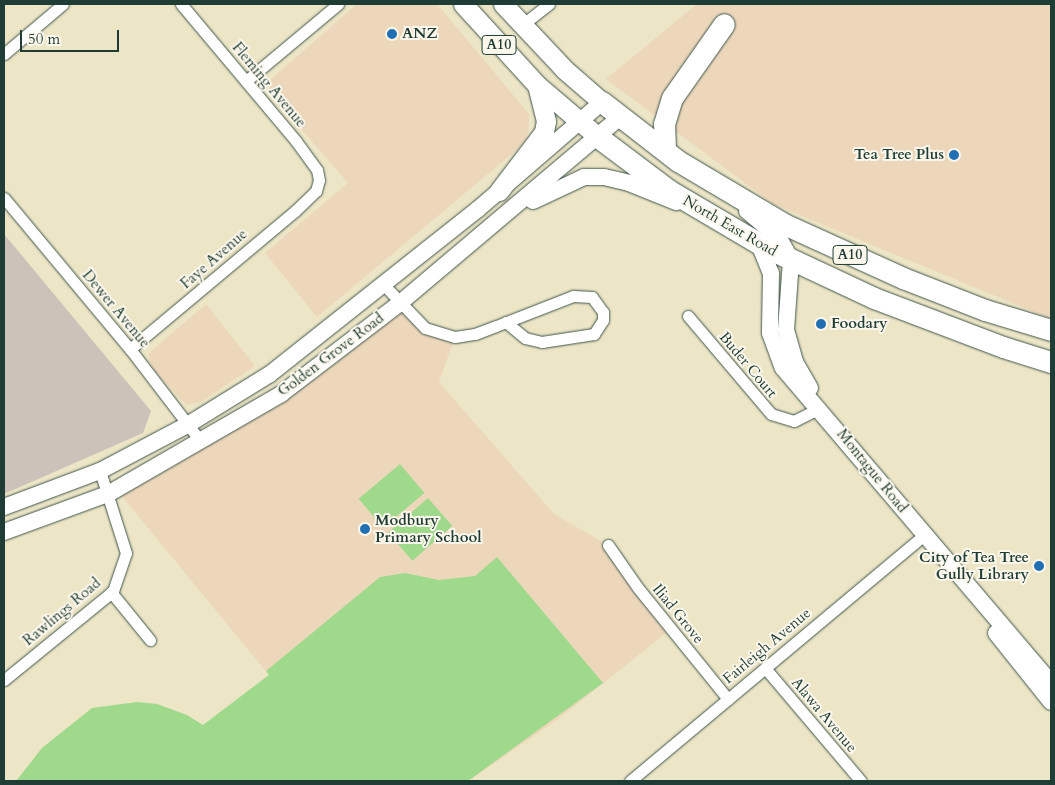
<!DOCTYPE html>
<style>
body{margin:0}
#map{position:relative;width:1055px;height:785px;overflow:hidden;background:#ece5c6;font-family:Cardo,serif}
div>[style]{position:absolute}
.built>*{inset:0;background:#edd7bb}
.industrial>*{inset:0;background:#ccc2b9}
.green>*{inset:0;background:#9fd98c;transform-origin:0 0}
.roads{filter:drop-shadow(0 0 1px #3e564a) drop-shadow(0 0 1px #3e564a)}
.street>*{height:11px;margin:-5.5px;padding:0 5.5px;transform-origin:5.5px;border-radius:5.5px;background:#fff}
.secondary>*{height:16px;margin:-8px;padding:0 8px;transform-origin:8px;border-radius:8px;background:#fff}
.primary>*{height:19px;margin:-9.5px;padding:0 9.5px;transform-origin:9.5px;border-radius:9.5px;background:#fff}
.highway>*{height:21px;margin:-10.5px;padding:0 10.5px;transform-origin:10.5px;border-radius:10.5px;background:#fff}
.dots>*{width:14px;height:14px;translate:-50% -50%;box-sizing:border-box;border:2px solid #fbf7ec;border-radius:50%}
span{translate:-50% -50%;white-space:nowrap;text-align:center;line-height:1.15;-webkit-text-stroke:4px #fbf7ec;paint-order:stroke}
.shield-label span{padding:1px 4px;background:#fbf7ec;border:1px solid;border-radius:4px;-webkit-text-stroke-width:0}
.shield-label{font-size:14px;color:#1f3d34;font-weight:700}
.poi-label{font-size:15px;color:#1f3d34;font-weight:700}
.left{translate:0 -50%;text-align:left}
.right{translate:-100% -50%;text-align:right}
.street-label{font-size:15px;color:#1f3d34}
.frame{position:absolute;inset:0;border:5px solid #1f3d34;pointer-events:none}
.scale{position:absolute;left:20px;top:30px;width:99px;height:22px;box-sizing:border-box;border:2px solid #1f3d34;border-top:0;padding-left:6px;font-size:15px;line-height:18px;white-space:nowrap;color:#1f3d34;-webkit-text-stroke:4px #fbf7ec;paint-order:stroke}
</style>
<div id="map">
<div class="built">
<div style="clip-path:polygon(357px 4px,437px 4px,529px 114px,529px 126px,526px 140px,519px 148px,317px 317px,265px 253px,348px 183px,276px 100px,270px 89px,271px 79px)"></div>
<div style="clip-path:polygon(697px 4px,1051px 4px,1051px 319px,773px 204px,606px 79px)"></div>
<div style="clip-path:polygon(400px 303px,413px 319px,455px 337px,439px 382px,554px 514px,608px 545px,671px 629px,557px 720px,468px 781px,269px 675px,116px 489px,201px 442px)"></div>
<div style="clip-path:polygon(206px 304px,255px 366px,201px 402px,186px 405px,152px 368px,148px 354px)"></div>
</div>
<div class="industrial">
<div style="clip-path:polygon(4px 234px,151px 411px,143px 433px,4px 494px)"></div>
</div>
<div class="green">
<div style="left:400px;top:464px;width:38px;height:54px;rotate:50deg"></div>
<div style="left:428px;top:498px;width:37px;height:53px;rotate:49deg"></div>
<div style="clip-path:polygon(497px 557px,603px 683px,468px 781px,16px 781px,42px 748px,92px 708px,137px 702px,157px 704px,187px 715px,203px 725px,269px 675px,266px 671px,380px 577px,405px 573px,439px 580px,475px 576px)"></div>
</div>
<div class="roads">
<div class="street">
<div style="left:522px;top:25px;width:34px;rotate:-38deg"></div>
<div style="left:4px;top:54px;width:77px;rotate:-40.3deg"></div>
<div style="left:246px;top:81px;width:120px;rotate:-39.9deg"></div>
<div style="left:4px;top:198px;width:197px;rotate:50.2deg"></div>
<div style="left:130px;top:349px;width:117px;rotate:52.6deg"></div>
<div style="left:383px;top:284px;width:61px;rotate:46.3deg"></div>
<div style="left:425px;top:328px;width:31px;rotate:17deg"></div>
<div style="left:455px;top:337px;width:20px;rotate:-9deg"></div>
<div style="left:475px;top:334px;width:22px;rotate:-21deg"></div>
<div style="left:496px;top:326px;width:83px;rotate:-21.3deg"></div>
<div style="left:573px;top:296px;width:19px;rotate:3deg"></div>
<div style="left:592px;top:297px;width:19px;rotate:54deg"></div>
<div style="left:603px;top:312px;width:8px;rotate:90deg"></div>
<div style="left:603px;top:320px;width:17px;rotate:123deg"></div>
<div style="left:594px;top:334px;width:53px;rotate:171.3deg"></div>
<div style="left:542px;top:342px;width:17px;rotate:-167deg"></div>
<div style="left:525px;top:338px;width:25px;rotate:-140deg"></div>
<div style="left:688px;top:316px;width:128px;rotate:49.7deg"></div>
<div style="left:771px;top:414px;width:24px;rotate:17deg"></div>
<div style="left:794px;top:421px;width:29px;rotate:-27deg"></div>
<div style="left:130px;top:349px;width:215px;rotate:-39.9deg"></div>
<div style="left:295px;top:211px;width:29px;rotate:-44deg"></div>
<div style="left:316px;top:191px;width:11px;rotate:-75deg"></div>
<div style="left:319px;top:180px;width:10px;rotate:-101deg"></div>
<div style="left:317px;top:170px;width:36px;rotate:-126deg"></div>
<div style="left:296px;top:141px;width:179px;rotate:-130deg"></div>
<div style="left:608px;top:545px;width:52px;rotate:55.1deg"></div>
<div style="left:638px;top:588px;width:143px;rotate:51deg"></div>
<div style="left:111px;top:592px;width:62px;rotate:50.9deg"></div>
<div style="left:765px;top:668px;width:148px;rotate:49.7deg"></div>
<div style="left:4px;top:680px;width:141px;rotate:-39.2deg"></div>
<div style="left:113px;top:591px;width:40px;rotate:-71.1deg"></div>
<div style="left:126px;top:553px;width:86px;rotate:-107.6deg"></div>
<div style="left:630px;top:781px;width:383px;rotate:-39.9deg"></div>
</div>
<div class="secondary">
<div style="left:533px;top:201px;width:56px;rotate:-25.2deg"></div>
<div style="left:584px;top:177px;width:20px"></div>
<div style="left:604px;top:177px;width:26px;rotate:13deg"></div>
<div style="left:629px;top:183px;width:51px;rotate:22deg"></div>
<div style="left:747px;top:211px;width:42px;rotate:40.2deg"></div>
<div style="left:779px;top:238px;width:25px;rotate:61deg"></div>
<div style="left:791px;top:260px;width:70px;rotate:94.1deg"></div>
<div style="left:786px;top:330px;width:33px;rotate:74deg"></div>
<div style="left:795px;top:362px;width:30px;rotate:60deg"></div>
<div style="left:759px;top:244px;width:31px;rotate:68deg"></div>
<div style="left:771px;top:273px;width:60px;rotate:91deg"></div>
<div style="left:770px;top:333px;width:37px;rotate:70deg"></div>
<div style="left:783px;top:368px;width:414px;rotate:49.6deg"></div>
<div style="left:4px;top:507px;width:103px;rotate:-20.6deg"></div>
<div style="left:100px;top:471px;width:101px;rotate:-27.8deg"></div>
<div style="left:189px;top:424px;width:95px;rotate:-31.7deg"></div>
<div style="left:270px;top:374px;width:264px;rotate:-38.4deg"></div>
<div style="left:477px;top:210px;width:165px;rotate:-40.8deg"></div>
<div style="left:4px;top:532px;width:111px;rotate:-20.1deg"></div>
<div style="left:108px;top:494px;width:200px;rotate:-30deg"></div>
<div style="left:281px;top:394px;width:150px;rotate:-37.4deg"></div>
<div style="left:400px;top:303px;width:288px;rotate:-40.2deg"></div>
<div style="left:996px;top:633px;width:88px;rotate:51.4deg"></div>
</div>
<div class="primary">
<div style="left:463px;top:4px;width:110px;rotate:47.6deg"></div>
<div style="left:537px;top:85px;width:80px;rotate:40.4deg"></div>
<div style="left:503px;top:4px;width:91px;rotate:46.8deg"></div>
<div style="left:565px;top:70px;width:49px;rotate:40.9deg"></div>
<div style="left:499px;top:191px;width:74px;rotate:-52.7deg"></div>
<div style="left:544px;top:132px;width:11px;rotate:-80deg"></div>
<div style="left:546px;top:121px;width:37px;rotate:-104deg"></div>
</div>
<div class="highway">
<div style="left:602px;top:102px;width:96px;rotate:37.8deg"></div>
<div style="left:678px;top:161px;width:123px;rotate:30.7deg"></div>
<div style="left:784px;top:224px;width:131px;rotate:24.4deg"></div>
<div style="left:903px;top:278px;width:88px;rotate:21.3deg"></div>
<div style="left:985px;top:310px;width:69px;rotate:16.9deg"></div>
<div style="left:598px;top:137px;width:90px;rotate:36.9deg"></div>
<div style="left:670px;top:191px;width:110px;rotate:30.5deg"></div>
<div style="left:765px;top:247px;width:120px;rotate:25.1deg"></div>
<div style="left:874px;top:298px;width:138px;rotate:20.8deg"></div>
<div style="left:1003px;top:347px;width:50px;rotate:17.4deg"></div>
<div style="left:665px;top:150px;width:26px;rotate:-92deg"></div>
<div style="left:664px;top:124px;width:27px;rotate:-73deg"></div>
<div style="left:672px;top:98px;width:90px;rotate:-54.9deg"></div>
</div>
</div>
<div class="dots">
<div style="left:392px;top:34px;background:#1f6fb2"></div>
<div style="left:954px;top:155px;background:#1f6fb2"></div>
<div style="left:821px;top:324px;background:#1f6fb2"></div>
<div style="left:365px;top:529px;background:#1f6fb2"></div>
<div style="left:1039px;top:566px;background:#1f6fb2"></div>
</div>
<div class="shield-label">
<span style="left:499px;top:45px">A10</span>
<span style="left:850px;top:255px">A10</span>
</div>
<div class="poi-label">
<span class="left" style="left:402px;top:34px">ANZ</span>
<span class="right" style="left:944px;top:155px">Tea Tree Plus</span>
<span class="left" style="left:831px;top:324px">Foodary</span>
<span class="left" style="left:375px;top:529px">Modbury<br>Primary School</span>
<span class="right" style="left:1029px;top:566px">City of Tea Tree<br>Gully Library</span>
</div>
<div class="street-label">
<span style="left:269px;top:85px;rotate:50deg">Fleming Avenue</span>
<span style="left:730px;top:226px;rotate:30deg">North East Road</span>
<span style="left:214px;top:259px;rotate:-41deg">Faye Avenue</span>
<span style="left:116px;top:309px;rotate:50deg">Dewer Avenue</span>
<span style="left:331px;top:355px;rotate:-37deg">Golden Grove Road</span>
<span style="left:748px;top:365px;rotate:50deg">Buder Court</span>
<span style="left:872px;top:471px;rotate:51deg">Montague Road</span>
<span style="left:62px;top:612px;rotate:-40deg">Rawlings Road</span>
<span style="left:678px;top:614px;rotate:51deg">Iliad Grove</span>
<span style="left:767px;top:646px;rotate:-40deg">Fairleigh Avenue</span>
<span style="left:824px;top:715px;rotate:50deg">Alawa Avenue</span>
</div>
<div class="frame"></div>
<div class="scale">50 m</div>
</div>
